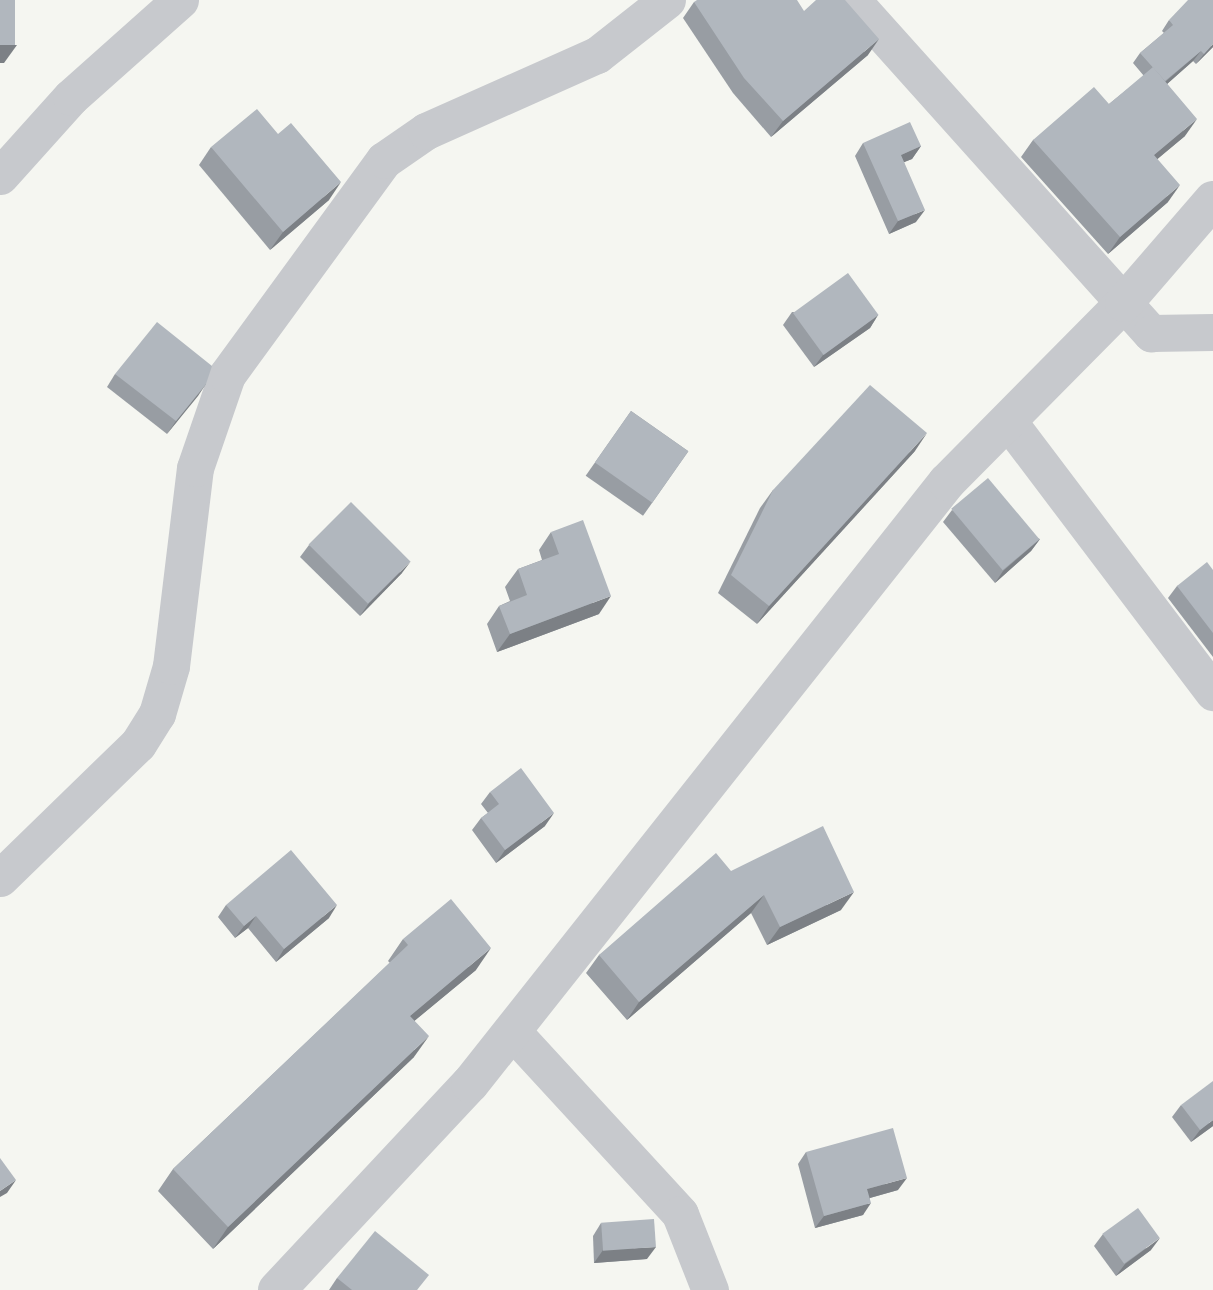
<!DOCTYPE html>
<style>
body{margin:0}
#map{position:relative;width:1213px;height:1290px;overflow:hidden;background:#f5f6f1;font-family:Mulish,sans-serif}
div>[style]{position:absolute}
.minor>*{height:37px;margin:-18.5px;padding:0 18.5px;transform-origin:18.5px;border-radius:18.5px;background:#c7c9cd}
.tertiary>*{height:38px;margin:-19px;padding:0 19px;transform-origin:19px;border-radius:19px;background:#c7c9cd}
.wall>*{inset:0;background:#989da3;transform-origin:0 0}
.shaded-wall>*{inset:0;background:#7c8085}
.building>*{inset:0;background:#b1b7be;transform-origin:0 0}
span{translate:-50% -50%;white-space:nowrap;text-align:center;line-height:1.15;-webkit-text-stroke:7px #fff;paint-order:stroke}
</style>
<div id="map">
<div class="minor">
<div style="left:852px;top:0;width:448px;rotate:48.1deg"></div>
<div style="left:1151px;top:333px;width:62px;rotate:-0.9deg"></div>
<div style="left:0;top:176px;width:106px;rotate:-48.1deg"></div>
<div style="left:71px;top:97px;width:146px;rotate:-41.7deg"></div>
<div style="left:1008px;top:421px;width:340px;rotate:52.9deg"></div>
<div style="left:0;top:878px;width:192px;rotate:-44.2deg"></div>
<div style="left:138px;top:744px;width:36px;rotate:-58deg"></div>
<div style="left:157px;top:714px;width:50px;rotate:-73.7deg"></div>
<div style="left:171px;top:666px;width:199px;rotate:-83.1deg"></div>
<div style="left:195px;top:468px;width:98px;rotate:-71deg"></div>
<div style="left:227px;top:375px;width:266px;rotate:-53.9deg"></div>
<div style="left:384px;top:160px;width:51px;rotate:-34.6deg"></div>
<div style="left:426px;top:131px;width:187px;rotate:-24deg"></div>
<div style="left:597px;top:55px;width:89px;rotate:-38.2deg"></div>
<div style="left:512px;top:1031px;width:248px;rotate:47.4deg"></div>
<div style="left:680px;top:1214px;width:82px;rotate:68.5deg"></div>
</div>
<div class="tertiary">
<div style="left:277px;top:1290px;width:282px;rotate:-46.9deg"></div>
<div style="left:470px;top:1084px;width:768px;rotate:-51.61deg"></div>
<div style="left:947px;top:482px;width:252px;rotate:-45.3deg"></div>
<div style="left:1124px;top:303px;width:136px;rotate:-49.2deg"></div>
</div>
<div class="wall">
<div style="clip-path:polygon(694px 2px,804px 11px,868px 55px,771px 137px,733px 93px,683px 18px)"></div>
<div style="clip-path:polygon(1169px 20px,1213px 47px,1196px 64px,1193px 61px,1167px 84px,1185px 136px,1157px 159px,1168px 202px,1108px 254px,1021px 157px,1033px 140px,1109px 104px,1144px 76px,1133px 63px,1140px 53px,1164px 33px,1162px 31px)"></div>
<div style="clip-path:polygon(863px 143px,921px 146px,912px 159px,904px 162px,916px 222px,889px 234px,855px 156px)"></div>
<div style="clip-path:polygon(211px 147px,329px 200px,270px 250px,199px 165px)"></div>
<div style="clip-path:polygon(792px 312px,878px 315px,870px 328px,814px 367px,783px 325px)"></div>
<div style="clip-path:polygon(115px 374px,206px 384px,167px 434px,107px 387px)"></div>
<div style="left:631px;top:411px;width:70px;height:79px;rotate:35deg"></div>
<div style="clip-path:polygon(915px 451px,757px 624px,718px 593px,760px 508px,773px 490px)"></div>
<div style="clip-path:polygon(952px 510px,1040px 539px,1031px 551px,995px 583px,943px 522px)"></div>
<div style="clip-path:polygon(551px 532px,599px 614px,497px 652px,487px 624px,499px 606px,510px 601px,505px 587px,518px 569px,542px 560px,539px 550px)"></div>
<div style="clip-path:polygon(309px 545px,402px 573px,360px 616px,300px 557px)"></div>
<div style="clip-path:polygon(1213px 570px,1213px 657px,1168px 598px,1177px 586px)"></div>
<div style="clip-path:polygon(490px 792px,545px 826px,496px 863px,472px 830px,481px 818px,488px 813px,481px 804px)"></div>
<div style="clip-path:polygon(731px 871px,841px 910px,767px 945px,751px 913px,627px 1020px,586px 973px,599px 955px)"></div>
<div style="clip-path:polygon(226px 905px,329px 918px,276px 962px,248px 928px,235px 938px,218px 917px)"></div>
<div style="clip-path:polygon(403px 939px,476px 970px,414px 1021px,414px 1057px,213px 1249px,158px 1191px,173px 1169px,390px 963px,388px 961px)"></div>
<div style="clip-path:polygon(1181px 1105px,1213px 1126px,1191px 1142px,1172px 1117px)"></div>
<div style="clip-path:polygon(806px 1152px,898px 1190px,870px 1198px,863px 1215px,815px 1228px,798px 1164px)"></div>
<div style="clip-path:polygon(601px 1223px,647px 1259px,594px 1263px,593px 1236px)"></div>
<div style="clip-path:polygon(1103px 1234px,1151px 1250px,1116px 1276px,1094px 1246px)"></div>
<div style="clip-path:polygon(337px 1278px,418px 1290px,329px 1290px)"></div>
</div>
<div class="shaded-wall">
<div style="clip-path:polygon(879px 39px,868px 55px,771px 137px,783px 121px)"></div>
<div style="clip-path:polygon(1213px 44px,1213px 47px,1196px 64px,1204px 54px)"></div>
<div style="clip-path:polygon(0 45px,17px 45px,4px 63px,0 63px)"></div>
<div style="clip-path:polygon(1201px 51px,1193px 61px,1158px 92px,1165px 82px)"></div>
<div style="clip-path:polygon(1197px 119px,1185px 136px,1142px 172px,1154px 155px)"></div>
<div style="clip-path:polygon(921px 146px,912px 159px,892px 167px,901px 155px)"></div>
<div style="clip-path:polygon(341px 182px,329px 200px,270px 250px,283px 232px)"></div>
<div style="clip-path:polygon(1180px 185px,1168px 202px,1108px 254px,1120px 237px)"></div>
<div style="clip-path:polygon(925px 210px,916px 222px,889px 234px,898px 221px)"></div>
<div style="clip-path:polygon(878px 315px,870px 328px,814px 367px,823px 355px)"></div>
<div style="clip-path:polygon(206px 384px,198px 396px,167px 434px,176px 421px)"></div>
<div style="clip-path:polygon(927px 433px,915px 451px,757px 624px,769px 606px)"></div>
<div style="clip-path:polygon(1040px 539px,1031px 551px,995px 583px,1003px 571px)"></div>
<div style="clip-path:polygon(411px 561px,402px 573px,360px 616px,369px 603px)"></div>
<div style="clip-path:polygon(611px 596px,599px 614px,497px 652px,510px 634px)"></div>
<div style="clip-path:polygon(554px 813px,545px 826px,496px 863px,505px 850px)"></div>
<div style="clip-path:polygon(854px 892px,841px 910px,767px 945px,780px 927px)"></div>
<div style="clip-path:polygon(764px 895px,751px 913px,627px 1020px,639px 1002px)"></div>
<div style="clip-path:polygon(337px 905px,329px 918px,276px 962px,284px 949px)"></div>
<div style="clip-path:polygon(256px 916px,248px 928px,235px 938px,244px 926px)"></div>
<div style="clip-path:polygon(491px 948px,476px 970px,395px 1037px,410px 1016px)"></div>
<div style="clip-path:polygon(429px 1036px,414px 1057px,213px 1249px,228px 1227px)"></div>
<div style="clip-path:polygon(1213px 1120px,1213px 1126px,1191px 1142px,1200px 1130px)"></div>
<div style="clip-path:polygon(907px 1178px,898px 1190px,859px 1201px,867px 1189px)"></div>
<div style="clip-path:polygon(16px 1180px,7px 1193px,0 1197px,0 1191px)"></div>
<div style="clip-path:polygon(871px 1203px,863px 1215px,815px 1228px,824px 1216px)"></div>
<div style="clip-path:polygon(1160px 1238px,1151px 1250px,1116px 1276px,1125px 1264px)"></div>
<div style="clip-path:polygon(656px 1247px,647px 1259px,594px 1263px,603px 1250px)"></div>
</div>
<div class="building">
<div style="left:0;top:0;width:15px;height:45px"></div>
<div style="clip-path:polygon(697px 0,797px 0,804px 11px,816px 0,845px 0,879px 39px,783px 121px,744px 78px,694px 2px)"></div>
<div style="clip-path:polygon(1188px 0,1213px 0,1213px 44px,1204px 54px,1201px 51px,1165px 81px,1140px 53px,1173px 25px,1169px 20px)"></div>
<div style="clip-path:polygon(1153px 67px,1197px 119px,1154px 155px,1180px 185px,1120px 237px,1033px 140px,1094px 87px,1109px 104px)"></div>
<div style="clip-path:polygon(257px 109px,278px 134px,291px 123px,341px 182px,283px 232px,211px 147px)"></div>
<div style="clip-path:polygon(910px 122px,921px 146px,901px 155px,925px 210px,898px 221px,863px 143px)"></div>
<div style="left:848px;top:273px;width:52px;height:68px;rotate:54deg"></div>
<div style="clip-path:polygon(157px 322px,212px 366px,206px 384px,176px 421px,115px 374px)"></div>
<div style="clip-path:polygon(870px 385px,927px 433px,769px 606px,731px 575px,773px 490px)"></div>
<div style="left:631px;top:411px;width:70px;height:63px;rotate:35deg"></div>
<div style="left:988px;top:478px;width:80px;height:48px;rotate:50deg"></div>
<div style="left:351px;top:502px;width:84px;height:60px;rotate:45deg"></div>
<div style="clip-path:polygon(583px 520px,611px 596px,510px 634px,499px 606px,527px 595px,518px 569px,559px 554px,551px 532px)"></div>
<div style="clip-path:polygon(1207px 562px,1213px 570px,1213px 633px,1177px 586px)"></div>
<div style="clip-path:polygon(521px 768px,554px 813px,505px 850px,481px 818px,499px 804px,490px 792px)"></div>
<div style="clip-path:polygon(823px 826px,854px 892px,780px 927px,764px 895px,639px 1002px,599px 955px,716px 853px,731px 871px)"></div>
<div style="clip-path:polygon(291px 850px,337px 905px,284px 949px,256px 916px,244px 926px,226px 905px)"></div>
<div style="clip-path:polygon(451px 899px,491px 948px,410px 1016px,429px 1036px,228px 1227px,173px 1169px,408px 945px,403px 939px)"></div>
<div style="clip-path:polygon(1213px 1081px,1213px 1120px,1200px 1130px,1181px 1105px)"></div>
<div style="clip-path:polygon(893px 1128px,907px 1178px,867px 1189px,871px 1203px,824px 1216px,806px 1152px)"></div>
<div style="clip-path:polygon(0 1158px,16px 1180px,0 1191px)"></div>
<div style="left:1138px;top:1208px;width:37px;height:44px;rotate:54deg"></div>
<div style="left:654px;top:1219px;width:28px;height:53px;rotate:86deg"></div>
<div style="clip-path:polygon(375px 1231px,429px 1275px,417px 1290px,352px 1290px,337px 1278px)"></div>
</div>
</div>
